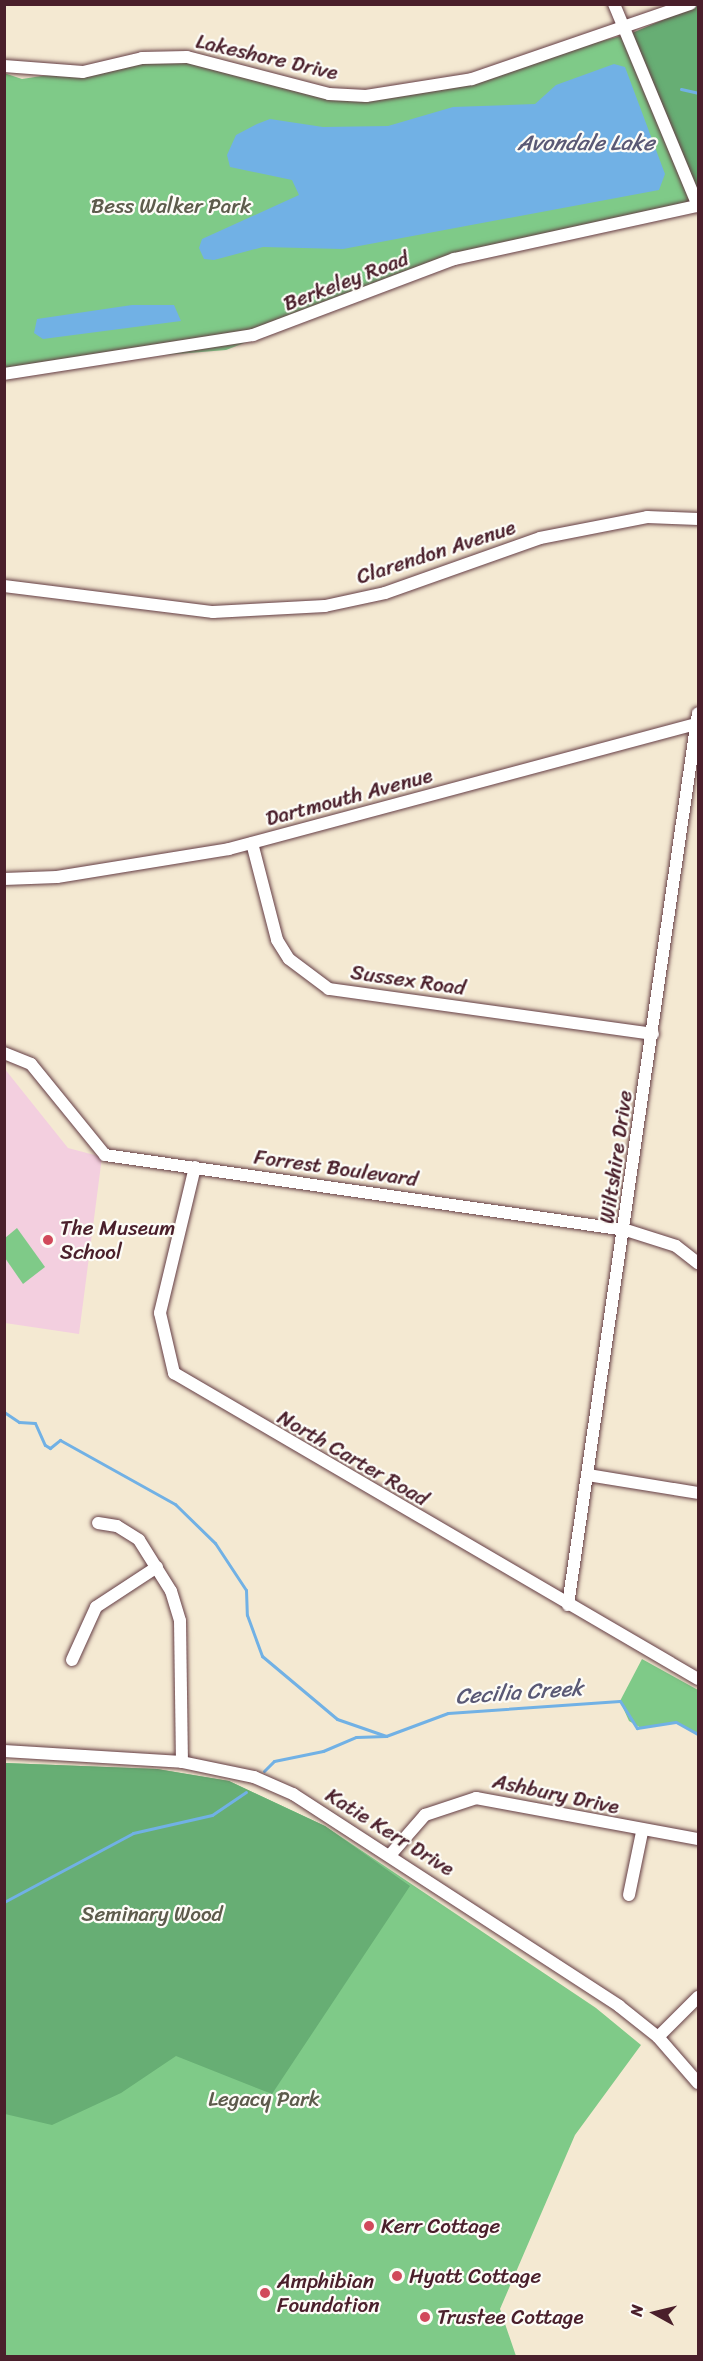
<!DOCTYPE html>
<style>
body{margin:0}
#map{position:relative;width:703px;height:2361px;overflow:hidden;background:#f4e9d2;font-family:Sriracha,sans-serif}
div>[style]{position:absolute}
.built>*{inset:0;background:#f3cfdf}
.green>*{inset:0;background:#7fca88}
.forest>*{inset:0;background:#67ae74}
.water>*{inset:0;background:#71b1e5}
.stream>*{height:3px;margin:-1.5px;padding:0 1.5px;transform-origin:1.5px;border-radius:1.5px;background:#71b1e5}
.roads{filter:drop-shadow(0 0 2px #643d44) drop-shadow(0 0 2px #643d44)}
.minor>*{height:12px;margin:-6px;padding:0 6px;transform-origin:6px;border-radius:6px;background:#fff}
.dots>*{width:16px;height:16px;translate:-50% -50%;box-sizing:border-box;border:3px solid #fdfcf7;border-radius:50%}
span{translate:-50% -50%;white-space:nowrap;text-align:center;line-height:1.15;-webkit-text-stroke:4.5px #fdfcf7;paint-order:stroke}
.street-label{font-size:21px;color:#4a1f2b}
.park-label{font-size:21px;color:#5d5b4c}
.poi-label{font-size:21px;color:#4a1f2b}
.left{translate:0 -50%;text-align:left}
.water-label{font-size:22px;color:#5a5975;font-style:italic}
.frame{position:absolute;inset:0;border:6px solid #4a1f2b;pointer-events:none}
.north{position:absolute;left:625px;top:2283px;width:60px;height:60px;-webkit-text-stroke:4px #fdfcf7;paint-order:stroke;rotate:278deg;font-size:16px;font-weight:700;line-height:24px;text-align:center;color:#4a1f2b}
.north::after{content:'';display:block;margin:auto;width:21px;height:27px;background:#4a1f2b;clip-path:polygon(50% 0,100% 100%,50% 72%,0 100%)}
</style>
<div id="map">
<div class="built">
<div style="clip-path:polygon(4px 1068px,68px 1148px,102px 1157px,79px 1334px,5px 1323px)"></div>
</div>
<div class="green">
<div style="clip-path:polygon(632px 33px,698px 206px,476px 254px,226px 350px,5px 368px,4px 73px,22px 79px,184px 54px,306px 92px,385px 98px)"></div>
<div style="clip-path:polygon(17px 1228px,45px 1267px,23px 1284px,5px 1258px,5px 1238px)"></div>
<div style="clip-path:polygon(642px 1659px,698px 1690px,698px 1734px,676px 1722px,641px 1728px,629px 1721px,620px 1701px)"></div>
<div style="clip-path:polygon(5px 1763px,157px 1769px,229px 1781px,325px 1826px,596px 2008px,641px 2045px,575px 2135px,500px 2309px,516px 2356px,5px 2356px)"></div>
</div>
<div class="forest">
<div style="clip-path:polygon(698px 5px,698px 206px,632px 33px)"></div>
<div style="clip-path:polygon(5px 1763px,157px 1769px,229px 1781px,325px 1826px,410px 1886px,272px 2094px,176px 2056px,121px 2093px,52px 2125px,5px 2114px)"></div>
</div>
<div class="water">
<div style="clip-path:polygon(614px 64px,625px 67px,665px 174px,659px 190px,343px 249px,263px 247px,214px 260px,204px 259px,199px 248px,202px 239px,299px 195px,292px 180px,230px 167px,227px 155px,236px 135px,257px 124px,270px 119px,323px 127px,388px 126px,453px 107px,535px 104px,556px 85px)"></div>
<div style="clip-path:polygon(132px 305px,174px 305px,181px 321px,43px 339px,34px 333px,37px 319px)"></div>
</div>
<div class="stream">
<div style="left:681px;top:89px;width:17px;rotate:13deg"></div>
<div style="left:4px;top:1412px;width:18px;rotate:34deg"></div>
<div style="left:19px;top:1422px;width:16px;rotate:4deg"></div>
<div style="left:35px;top:1423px;width:24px;rotate:66deg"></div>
<div style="left:45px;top:1445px;width:6px;rotate:31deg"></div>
<div style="left:50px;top:1448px;width:13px;rotate:-39deg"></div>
<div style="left:60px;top:1440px;width:132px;rotate:29.1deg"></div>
<div style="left:175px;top:1504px;width:56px;rotate:44.3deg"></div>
<div style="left:215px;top:1543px;width:56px;rotate:56.6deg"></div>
<div style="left:246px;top:1590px;width:25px;rotate:88deg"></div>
<div style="left:247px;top:1615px;width:44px;rotate:69.9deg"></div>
<div style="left:262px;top:1656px;width:98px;rotate:40deg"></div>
<div style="left:337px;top:1719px;width:52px;rotate:19.1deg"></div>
<div style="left:264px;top:1771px;width:14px;rotate:-45deg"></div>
<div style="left:274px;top:1761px;width:50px;rotate:-11.5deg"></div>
<div style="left:323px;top:1751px;width:36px;rotate:-23deg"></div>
<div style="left:356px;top:1737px;width:30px;rotate:-2deg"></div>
<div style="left:386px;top:1736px;width:66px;rotate:-20.4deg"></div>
<div style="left:448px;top:1713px;width:172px;rotate:-4deg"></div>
<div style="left:620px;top:1701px;width:32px;rotate:58deg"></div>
<div style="left:637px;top:1728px;width:39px;rotate:-9deg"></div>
<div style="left:676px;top:1722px;width:25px;rotate:29deg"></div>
<div style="left:4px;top:1902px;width:146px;rotate:-28.1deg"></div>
<div style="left:133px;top:1833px;width:81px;rotate:-12.8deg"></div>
<div style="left:212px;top:1815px;width:41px;rotate:-34.1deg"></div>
</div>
<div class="roads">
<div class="minor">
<div style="left:614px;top:4px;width:219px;rotate:67.4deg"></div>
<div style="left:4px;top:66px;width:79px;rotate:4.3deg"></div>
<div style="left:83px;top:72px;width:61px;rotate:-13.3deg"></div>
<div style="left:142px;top:58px;width:45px;rotate:-1.3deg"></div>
<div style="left:187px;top:57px;width:147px;rotate:14.6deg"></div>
<div style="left:329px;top:94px;width:37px;rotate:3deg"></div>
<div style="left:366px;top:96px;width:107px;rotate:-9.1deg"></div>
<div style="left:472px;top:79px;width:231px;rotate:-19deg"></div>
<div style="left:4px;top:374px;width:252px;rotate:-8.9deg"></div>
<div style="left:253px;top:335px;width:215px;rotate:-20.7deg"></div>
<div style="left:454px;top:259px;width:250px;rotate:-12.3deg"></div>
<div style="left:4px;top:586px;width:211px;rotate:7.1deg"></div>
<div style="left:213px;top:612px;width:112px;rotate:-3.1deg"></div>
<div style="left:325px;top:606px;width:61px;rotate:-12.2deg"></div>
<div style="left:385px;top:593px;width:164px;rotate:-19.5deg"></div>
<div style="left:540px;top:538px;width:109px;rotate:-11.1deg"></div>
<div style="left:647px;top:517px;width:51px;rotate:2.2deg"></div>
<div style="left:252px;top:843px;width:100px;rotate:75.5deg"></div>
<div style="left:277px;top:940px;width:22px;rotate:58deg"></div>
<div style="left:289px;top:959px;width:50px;rotate:36.9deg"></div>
<div style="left:329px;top:989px;width:327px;rotate:7.9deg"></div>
<div style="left:4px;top:879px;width:53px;rotate:-2.2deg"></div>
<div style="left:57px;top:877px;width:174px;rotate:-9.2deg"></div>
<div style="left:229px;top:849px;width:484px;rotate:-15deg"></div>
<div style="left:4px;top:1053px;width:29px;rotate:22deg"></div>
<div style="left:31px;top:1064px;width:117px;rotate:50.9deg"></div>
<div style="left:105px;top:1155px;width:526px;rotate:8.19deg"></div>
<div style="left:626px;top:1230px;width:52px;rotate:17.7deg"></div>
<div style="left:676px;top:1246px;width:28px;rotate:38deg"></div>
<div style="left:195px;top:1167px;width:150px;rotate:103.5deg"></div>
<div style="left:160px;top:1313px;width:62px;rotate:76.9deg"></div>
<div style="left:174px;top:1373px;width:607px;rotate:30.28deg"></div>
<div style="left:588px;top:1475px;width:111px;rotate:9.3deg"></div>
<div style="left:98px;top:1523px;width:19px;rotate:9deg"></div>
<div style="left:117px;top:1526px;width:26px;rotate:32deg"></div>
<div style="left:139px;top:1540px;width:60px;rotate:57.9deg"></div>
<div style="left:171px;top:1591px;width:31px;rotate:73deg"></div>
<div style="left:180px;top:1621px;width:141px;rotate:89.2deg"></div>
<div style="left:568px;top:1605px;width:901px;rotate:-81.71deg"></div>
<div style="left:72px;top:1660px;width:58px;rotate:-65.6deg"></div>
<div style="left:96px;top:1607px;width:73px;rotate:-33.3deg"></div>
<div style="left:4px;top:1751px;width:178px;rotate:3.5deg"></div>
<div style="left:182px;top:1762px;width:74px;rotate:11.8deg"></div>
<div style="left:254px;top:1777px;width:43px;rotate:23.6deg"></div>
<div style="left:293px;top:1794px;width:389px;rotate:33deg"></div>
<div style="left:619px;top:2006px;width:50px;rotate:38.5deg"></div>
<div style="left:658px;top:2037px;width:61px;rotate:49deg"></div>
<div style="left:391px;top:1854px;width:52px;rotate:-48.9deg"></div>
<div style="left:425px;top:1815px;width:54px;rotate:-18.4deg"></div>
<div style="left:476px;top:1798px;width:226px;rotate:10.5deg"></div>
<div style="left:629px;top:1895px;width:64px;rotate:-78.3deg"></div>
<div style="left:658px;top:2037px;width:57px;rotate:-45deg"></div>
</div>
</div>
<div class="dots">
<div style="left:48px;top:1240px;background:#d1495b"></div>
<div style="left:369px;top:2226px;background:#d1495b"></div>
<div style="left:397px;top:2276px;background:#d1495b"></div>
<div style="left:265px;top:2293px;background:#d1495b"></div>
<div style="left:425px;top:2317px;background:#d1495b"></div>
</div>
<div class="street-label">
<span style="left:267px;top:57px;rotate:13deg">Lakeshore Drive</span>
<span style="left:346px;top:281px;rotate:-21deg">Berkeley Road</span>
<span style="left:436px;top:552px;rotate:-18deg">Clarendon Avenue</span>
<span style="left:349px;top:797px;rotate:-15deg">Dartmouth Avenue</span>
<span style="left:408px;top:980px;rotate:8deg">Sussex Road</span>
<span style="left:616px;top:1157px;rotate:-82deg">Wiltshire Drive</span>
<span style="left:336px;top:1168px;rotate:8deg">Forrest Boulevard</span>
<span style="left:353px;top:1458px;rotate:30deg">North Carter Road</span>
<span style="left:556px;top:1794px;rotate:12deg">Ashbury Drive</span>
<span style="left:390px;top:1832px;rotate:32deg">Katie Kerr Drive</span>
</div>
<div class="park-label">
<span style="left:171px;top:206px">Bess Walker Park</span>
<span style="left:152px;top:1914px">Seminary Wood</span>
<span style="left:264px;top:2099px">Legacy Park</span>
</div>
<div class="poi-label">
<span class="left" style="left:60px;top:1240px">The Museum<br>School</span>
<span class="left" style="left:381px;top:2226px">Kerr Cottage</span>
<span class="left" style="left:409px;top:2276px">Hyatt Cottage</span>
<span class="left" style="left:277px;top:2293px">Amphibian<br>Foundation</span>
<span class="left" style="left:437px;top:2317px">Trustee Cottage</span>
</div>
<div class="water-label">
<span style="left:586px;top:143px">Avondale Lake</span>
<span style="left:519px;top:1692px;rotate:-4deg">Cecilia Creek</span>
</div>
<div class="frame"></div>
<div class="north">N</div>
</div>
